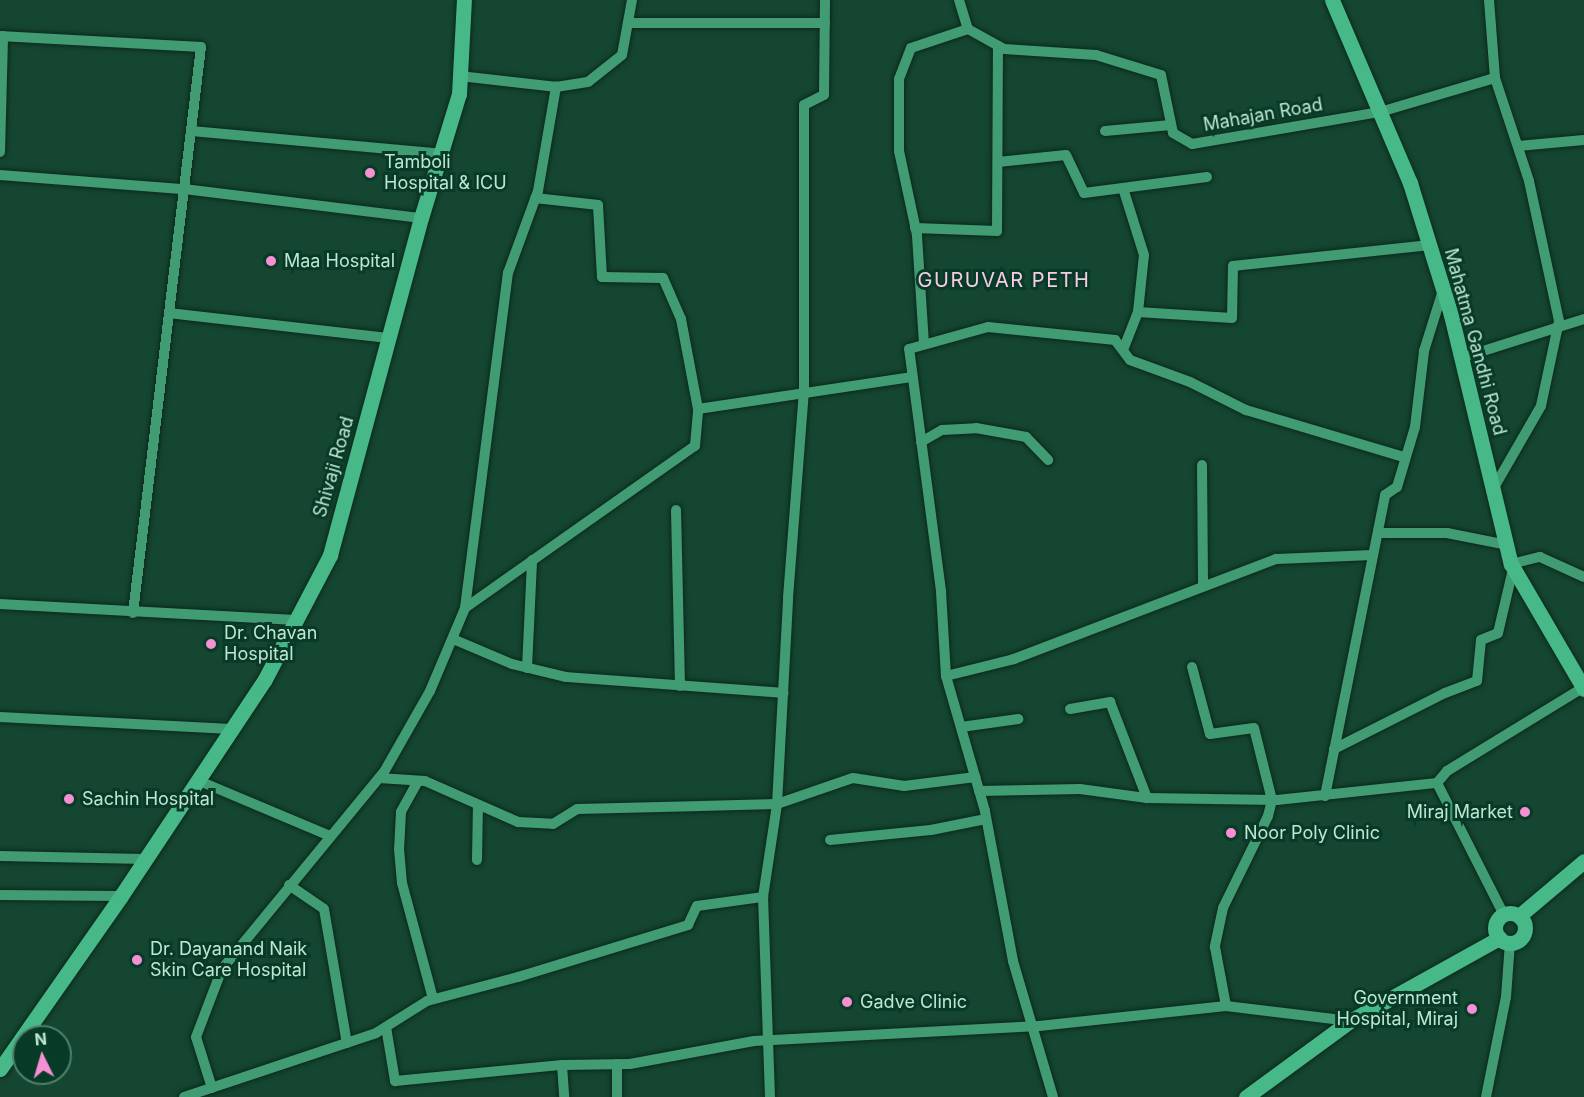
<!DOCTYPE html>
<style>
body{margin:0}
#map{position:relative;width:1584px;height:1097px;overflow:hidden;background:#154631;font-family:Inter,sans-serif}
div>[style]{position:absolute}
.roads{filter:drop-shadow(0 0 2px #0c291c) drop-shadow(0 0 2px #0c291c)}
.minor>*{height:10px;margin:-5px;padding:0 5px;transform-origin:5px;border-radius:5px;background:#419c74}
.major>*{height:15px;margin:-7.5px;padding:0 7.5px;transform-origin:7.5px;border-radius:7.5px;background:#47b887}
.major>.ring{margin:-7.5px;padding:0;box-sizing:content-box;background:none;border:15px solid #47b887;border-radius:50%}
.dots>*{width:16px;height:16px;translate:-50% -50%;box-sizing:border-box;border:3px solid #073b27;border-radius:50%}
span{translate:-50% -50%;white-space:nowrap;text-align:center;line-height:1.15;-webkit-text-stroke:6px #073b27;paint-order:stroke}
.street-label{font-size:18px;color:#bde7d1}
.poi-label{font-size:18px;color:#bde7d1}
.left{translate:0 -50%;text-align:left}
.right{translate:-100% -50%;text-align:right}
.neighbourhood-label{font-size:20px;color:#f7cbe5;letter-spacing:1.5px}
.north{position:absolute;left:12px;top:1025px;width:60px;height:60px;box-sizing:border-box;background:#073b27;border:2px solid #50806b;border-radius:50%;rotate:355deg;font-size:16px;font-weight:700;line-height:24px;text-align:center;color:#bde7d1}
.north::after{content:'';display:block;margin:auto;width:21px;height:27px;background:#f591d2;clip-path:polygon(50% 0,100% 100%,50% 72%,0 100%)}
</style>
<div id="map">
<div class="roads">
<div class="minor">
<div style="left:959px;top:0;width:30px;rotate:73deg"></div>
<div style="left:968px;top:29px;width:41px;rotate:29.1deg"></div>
<div style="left:1004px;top:49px;width:92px;rotate:3.7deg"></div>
<div style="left:1096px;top:55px;width:68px;rotate:17.1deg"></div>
<div style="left:1161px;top:75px;width:59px;rotate:78.3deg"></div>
<div style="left:1173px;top:133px;width:22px;rotate:30deg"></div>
<div style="left:1192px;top:144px;width:191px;rotate:-9.7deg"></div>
<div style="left:1380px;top:112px;width:120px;rotate:-16.5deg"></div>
<div style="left:1489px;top:0;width:78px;rotate:85.6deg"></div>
<div style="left:1495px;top:78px;width:108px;rotate:71.7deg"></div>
<div style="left:1529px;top:181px;width:143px;rotate:77.9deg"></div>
<div style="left:1559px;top:321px;width:87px;rotate:102deg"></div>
<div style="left:1541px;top:406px;width:96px;rotate:120deg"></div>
<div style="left:631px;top:23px;width:194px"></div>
<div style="left:0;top:36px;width:201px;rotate:3.1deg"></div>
<div style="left:201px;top:47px;width:570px;rotate:96.85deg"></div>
<div style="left:460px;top:76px;width:97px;rotate:6.5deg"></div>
<div style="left:191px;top:131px;width:252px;rotate:5.2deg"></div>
<div style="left:1105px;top:131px;width:66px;rotate:-5.2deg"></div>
<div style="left:1518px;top:146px;width:66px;rotate:-5.2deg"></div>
<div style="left:0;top:152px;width:116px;rotate:-88.5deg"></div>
<div style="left:998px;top:162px;width:68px;rotate:-5.9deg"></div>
<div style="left:1066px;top:155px;width:42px;rotate:64.7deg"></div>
<div style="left:1084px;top:193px;width:124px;rotate:-7.4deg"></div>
<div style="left:0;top:175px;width:185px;rotate:4.4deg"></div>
<div style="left:184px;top:189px;width:239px;rotate:7deg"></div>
<div style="left:915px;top:228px;width:82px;rotate:2.1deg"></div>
<div style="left:997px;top:231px;width:185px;rotate:-89.7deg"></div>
<div style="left:1138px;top:312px;width:94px;rotate:3.7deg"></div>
<div style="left:1232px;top:318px;width:52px;rotate:-88.9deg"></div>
<div style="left:1233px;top:266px;width:198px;rotate:-6.1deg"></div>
<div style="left:169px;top:313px;width:222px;rotate:6.5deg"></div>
<div style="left:924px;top:344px;width:109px;rotate:-93.7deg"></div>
<div style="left:917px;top:235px;width:86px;rotate:-102.1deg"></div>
<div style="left:899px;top:151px;width:72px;rotate:-90deg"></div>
<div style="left:899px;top:79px;width:33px;rotate:-69deg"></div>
<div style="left:911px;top:48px;width:60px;rotate:-18.4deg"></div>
<div style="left:1123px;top:350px;width:41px;rotate:-68.5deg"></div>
<div style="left:1138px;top:312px;width:57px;rotate:-84deg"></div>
<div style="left:1144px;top:255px;width:70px;rotate:-107.4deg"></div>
<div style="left:1461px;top:358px;width:129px;rotate:-17.6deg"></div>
<div style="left:698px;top:409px;width:217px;rotate:-8.5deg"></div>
<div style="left:921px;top:442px;width:24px;rotate:-30deg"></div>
<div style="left:942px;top:430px;width:34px;rotate:-3deg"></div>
<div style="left:976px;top:428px;width:51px;rotate:10.2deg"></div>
<div style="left:1026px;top:437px;width:32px;rotate:46deg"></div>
<div style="left:1202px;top:465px;width:121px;rotate:89.5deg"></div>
<div style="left:676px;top:510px;width:176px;rotate:88.7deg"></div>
<div style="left:1378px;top:533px;width:69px"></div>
<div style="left:1447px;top:533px;width:61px;rotate:11.3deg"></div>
<div style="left:1511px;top:564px;width:30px;rotate:-14deg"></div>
<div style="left:1540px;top:557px;width:48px;rotate:24.4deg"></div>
<div style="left:0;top:604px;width:296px;rotate:3.1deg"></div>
<div style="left:465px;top:608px;width:281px;rotate:-35.2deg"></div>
<div style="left:695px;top:446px;width:37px;rotate:-85deg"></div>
<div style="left:698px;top:409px;width:92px;rotate:-100.7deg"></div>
<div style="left:681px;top:319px;width:45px;rotate:-113.7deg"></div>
<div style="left:663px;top:278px;width:61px;rotate:-179.1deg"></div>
<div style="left:602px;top:277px;width:72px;rotate:-93.2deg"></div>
<div style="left:598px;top:205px;width:63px;rotate:-173.7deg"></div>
<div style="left:453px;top:639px;width:64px;rotate:23deg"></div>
<div style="left:512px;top:664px;width:56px;rotate:13.5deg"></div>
<div style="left:566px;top:677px;width:218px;rotate:4.2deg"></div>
<div style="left:1192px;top:667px;width:69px;rotate:75deg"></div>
<div style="left:1210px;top:734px;width:44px;rotate:-7.8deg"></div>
<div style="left:1254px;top:728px;width:74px;rotate:76deg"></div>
<div style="left:1272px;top:800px;width:16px;rotate:104deg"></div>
<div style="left:1268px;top:816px;width:102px;rotate:116.1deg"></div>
<div style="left:1223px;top:908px;width:40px;rotate:102deg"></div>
<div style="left:1215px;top:947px;width:60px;rotate:79.4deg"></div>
<div style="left:527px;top:668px;width:108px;rotate:-87.3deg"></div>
<div style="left:946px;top:676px;width:70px;rotate:-14deg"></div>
<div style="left:1014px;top:659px;width:280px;rotate:-20.9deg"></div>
<div style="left:1276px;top:559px;width:97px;rotate:-2.4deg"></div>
<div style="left:1070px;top:709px;width:41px;rotate:-9.9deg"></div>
<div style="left:1110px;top:702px;width:103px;rotate:68.9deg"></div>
<div style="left:0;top:717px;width:231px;rotate:3deg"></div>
<div style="left:961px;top:727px;width:58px;rotate:-8deg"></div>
<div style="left:1334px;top:749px;width:124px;rotate:-26.8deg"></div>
<div style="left:1445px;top:693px;width:34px;rotate:-21deg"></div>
<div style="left:1477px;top:681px;width:41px;rotate:-84.4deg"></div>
<div style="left:1481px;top:640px;width:18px;rotate:-22deg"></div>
<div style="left:1498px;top:633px;width:66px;rotate:-76.8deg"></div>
<div style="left:379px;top:778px;width:46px;rotate:3.7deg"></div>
<div style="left:425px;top:781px;width:102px;rotate:23.8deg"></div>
<div style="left:518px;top:822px;width:35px;rotate:3deg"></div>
<div style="left:553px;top:824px;width:28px;rotate:-32deg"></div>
<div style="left:577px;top:809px;width:200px;rotate:-1.4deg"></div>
<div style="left:777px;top:804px;width:80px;rotate:-18.9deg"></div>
<div style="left:853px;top:778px;width:52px;rotate:8.9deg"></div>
<div style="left:904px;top:786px;width:72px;rotate:-7.2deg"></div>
<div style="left:197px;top:780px;width:144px;rotate:22.8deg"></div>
<div style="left:418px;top:781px;width:35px;rotate:119deg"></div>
<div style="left:401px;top:812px;width:37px;rotate:93deg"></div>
<div style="left:399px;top:849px;width:34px;rotate:85deg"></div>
<div style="left:402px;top:883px;width:120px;rotate:75deg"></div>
<div style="left:979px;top:791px;width:101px;rotate:-1.1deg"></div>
<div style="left:1080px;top:789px;width:68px;rotate:7.7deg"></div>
<div style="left:1147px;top:798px;width:130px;rotate:0.9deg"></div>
<div style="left:1277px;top:800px;width:161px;rotate:-6.1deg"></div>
<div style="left:1325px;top:796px;width:307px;rotate:-78.7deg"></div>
<div style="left:1385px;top:495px;width:14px;rotate:-34deg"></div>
<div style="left:1397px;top:487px;width:63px;rotate:-73.3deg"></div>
<div style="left:1415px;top:427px;width:77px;rotate:-83.2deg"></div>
<div style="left:1424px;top:351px;width:64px;rotate:-72.7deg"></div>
<div style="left:830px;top:840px;width:101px;rotate:-5.7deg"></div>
<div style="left:931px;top:830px;width:56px;rotate:-11.3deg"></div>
<div style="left:0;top:856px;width:145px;rotate:1.2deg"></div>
<div style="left:477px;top:860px;width:55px;rotate:-89deg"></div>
<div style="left:289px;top:885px;width:42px;rotate:34.4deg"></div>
<div style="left:324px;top:909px;width:136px;rotate:80.3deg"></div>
<div style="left:0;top:895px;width:121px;rotate:0.5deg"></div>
<div style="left:1504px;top:915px;width:148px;rotate:-116.9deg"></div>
<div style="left:1437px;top:783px;width:16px;rotate:-50deg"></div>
<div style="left:1447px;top:771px;width:161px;rotate:-31.5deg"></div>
<div style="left:386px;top:1027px;width:55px;rotate:80.5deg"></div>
<div style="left:395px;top:1081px;width:168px;rotate:-5.5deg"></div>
<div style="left:562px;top:1065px;width:68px;rotate:-0.8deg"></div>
<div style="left:630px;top:1064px;width:126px;rotate:-10.5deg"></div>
<div style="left:754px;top:1041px;width:285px;rotate:-3deg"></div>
<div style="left:1039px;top:1026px;width:188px;rotate:-6.1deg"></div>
<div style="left:1226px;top:1006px;width:125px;rotate:6.9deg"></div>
<div style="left:562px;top:1065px;width:32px;rotate:86deg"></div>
<div style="left:212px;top:1088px;width:53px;rotate:-107.4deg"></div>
<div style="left:196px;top:1037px;width:73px;rotate:-69.1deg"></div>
<div style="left:222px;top:969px;width:255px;rotate:-50.6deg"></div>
<div style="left:384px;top:772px;width:93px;rotate:-60.4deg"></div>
<div style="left:430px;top:691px;width:90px;rotate:-67.1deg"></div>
<div style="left:465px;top:608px;width:338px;rotate:-82.7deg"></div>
<div style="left:508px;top:273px;width:87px;rotate:-69.9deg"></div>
<div style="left:538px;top:191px;width:106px;rotate:-80.2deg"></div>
<div style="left:556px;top:87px;width:32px;rotate:-9deg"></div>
<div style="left:588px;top:82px;width:43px;rotate:-38.5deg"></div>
<div style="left:622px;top:55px;width:56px;rotate:-79.7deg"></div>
<div style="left:184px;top:1097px;width:202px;rotate:-18.4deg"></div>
<div style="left:376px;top:1033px;width:60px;rotate:-32.1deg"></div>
<div style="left:427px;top:1001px;width:94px;rotate:-14.8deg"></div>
<div style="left:518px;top:977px;width:178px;rotate:-17deg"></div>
<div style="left:688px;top:925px;width:21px;rotate:-65deg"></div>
<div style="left:697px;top:906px;width:67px;rotate:-7.8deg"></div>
<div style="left:617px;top:1097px;width:33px;rotate:-90deg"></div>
<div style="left:770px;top:1097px;width:200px;rotate:-92deg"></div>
<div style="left:763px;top:897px;width:94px;rotate:-81.4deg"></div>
<div style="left:777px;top:804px;width:206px;rotate:-86.9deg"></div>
<div style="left:788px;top:598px;width:208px;rotate:-85.6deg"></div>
<div style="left:804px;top:391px;width:286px;rotate:-90deg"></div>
<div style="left:804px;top:105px;width:22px;rotate:-27deg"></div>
<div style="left:824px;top:95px;width:95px;rotate:-89.4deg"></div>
<div style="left:1053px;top:1097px;width:142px;rotate:-106.4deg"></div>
<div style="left:1013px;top:961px;width:153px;rotate:-100.6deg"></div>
<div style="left:985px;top:811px;width:141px;rotate:-106.1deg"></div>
<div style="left:946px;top:676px;width:85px;rotate:-93.4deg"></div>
<div style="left:941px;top:591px;width:244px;rotate:-97.5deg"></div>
<div style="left:909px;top:349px;width:82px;rotate:-15.6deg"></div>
<div style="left:988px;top:327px;width:128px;rotate:5.8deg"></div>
<div style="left:1115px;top:340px;width:25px;rotate:53deg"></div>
<div style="left:1130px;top:360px;width:64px;rotate:20.1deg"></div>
<div style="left:1190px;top:382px;width:63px;rotate:26.6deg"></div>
<div style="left:1246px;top:410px;width:165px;rotate:16.6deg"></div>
<div style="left:1486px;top:1097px;width:102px;rotate:-78.7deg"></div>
<div style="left:1506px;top:997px;width:54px;rotate:-85.8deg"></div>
</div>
<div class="major">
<div style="left:1332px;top:0;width:199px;rotate:66.9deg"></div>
<div style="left:1410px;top:183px;width:138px;rotate:72.7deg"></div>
<div style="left:1451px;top:315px;width:256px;rotate:76.5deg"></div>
<div style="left:1511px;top:564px;width:145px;rotate:59.7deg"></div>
<div class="ring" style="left:1495px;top:913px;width:15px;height:15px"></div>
<div style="left:1519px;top:916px;width:85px;rotate:-40.2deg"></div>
<div style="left:0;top:1069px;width:211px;rotate:-55deg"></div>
<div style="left:121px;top:896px;width:260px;rotate:-56.4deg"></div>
<div style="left:265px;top:679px;width:140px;rotate:-62.3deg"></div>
<div style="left:330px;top:555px;width:349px;rotate:-74.9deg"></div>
<div style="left:421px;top:218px;width:130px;rotate:-73deg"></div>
<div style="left:459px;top:94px;width:94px;rotate:-87deg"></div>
<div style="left:1246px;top:1097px;width:129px;rotate:-36.2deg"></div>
<div style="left:1350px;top:1021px;width:171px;rotate:-29.1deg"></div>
</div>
</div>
<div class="dots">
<div style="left:370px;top:173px;background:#f591d2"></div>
<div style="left:271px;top:261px;background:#f591d2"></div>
<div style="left:211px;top:644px;background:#f591d2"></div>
<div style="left:69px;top:799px;background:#f591d2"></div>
<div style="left:1525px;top:812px;background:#f591d2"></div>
<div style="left:1231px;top:833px;background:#f591d2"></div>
<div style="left:137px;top:960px;background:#f591d2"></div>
<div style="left:847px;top:1002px;background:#f591d2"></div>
<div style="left:1472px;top:1009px;background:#f591d2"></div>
</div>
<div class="street-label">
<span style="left:1263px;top:115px;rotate:-10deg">Mahajan Road</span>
<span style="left:1475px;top:342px;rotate:75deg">Mahatma Gandhi Road</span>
<span style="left:334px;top:467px;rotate:-74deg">Shivaji Road</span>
</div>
<div class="poi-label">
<span class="left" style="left:384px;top:173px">Tamboli<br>Hospital &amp; ICU</span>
<span class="left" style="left:284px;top:261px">Maa Hospital</span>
<span class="left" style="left:224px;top:644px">Dr. Chavan<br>Hospital</span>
<span class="left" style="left:82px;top:799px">Sachin Hospital</span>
<span class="right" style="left:1513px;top:812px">Miraj Market</span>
<span class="left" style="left:1244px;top:833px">Noor Poly Clinic</span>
<span class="left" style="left:150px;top:960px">Dr. Dayanand Naik<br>Skin Care Hospital</span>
<span class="right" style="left:1458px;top:1009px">Government<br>Hospital, Miraj</span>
<span class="left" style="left:860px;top:1002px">Gadve Clinic</span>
</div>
<div class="neighbourhood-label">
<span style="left:1004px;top:280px">GURUVAR PETH</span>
</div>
<div class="north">N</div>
</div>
